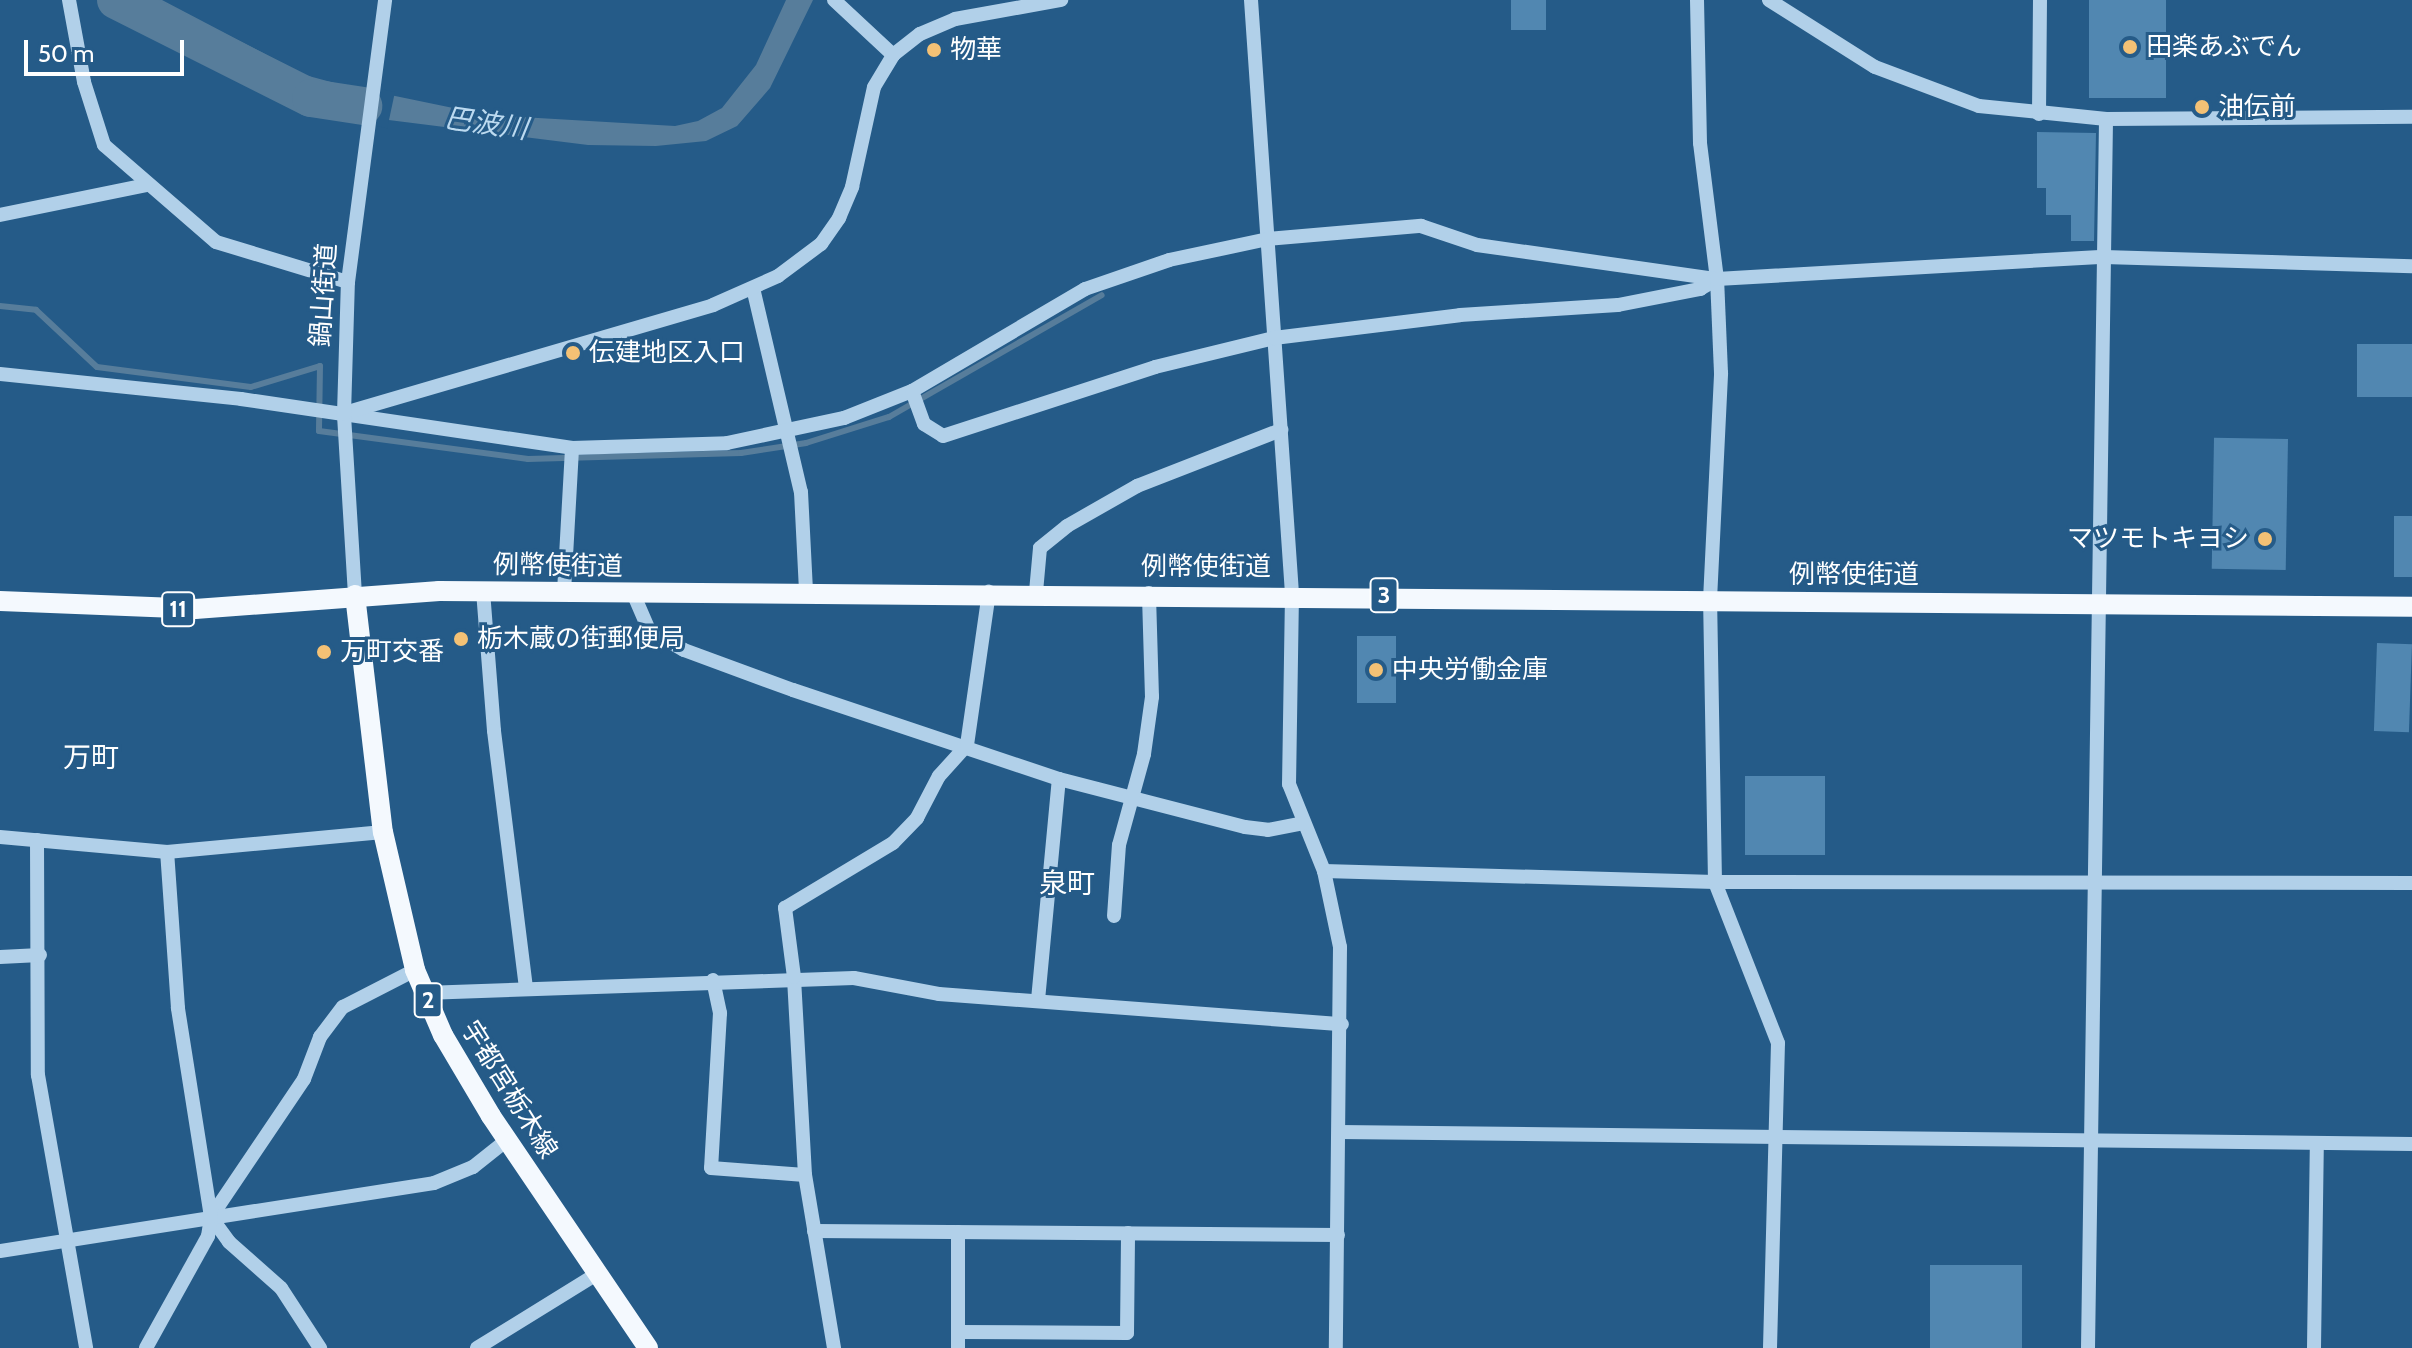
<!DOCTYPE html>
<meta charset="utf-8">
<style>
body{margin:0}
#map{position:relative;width:2412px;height:1348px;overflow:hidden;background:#255b88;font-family:Cabin,"Noto Sans JP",sans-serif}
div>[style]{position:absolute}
.water>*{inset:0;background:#577d9b}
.pier>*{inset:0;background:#255b88;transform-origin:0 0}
.stream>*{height:6px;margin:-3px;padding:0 3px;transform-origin:3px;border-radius:3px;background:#577d9b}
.river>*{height:38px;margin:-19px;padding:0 19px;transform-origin:19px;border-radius:19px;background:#577d9b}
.building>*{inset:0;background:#5187b1;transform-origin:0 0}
.minor>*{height:14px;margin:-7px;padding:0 7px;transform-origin:7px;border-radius:7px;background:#b1d0e9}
.major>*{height:20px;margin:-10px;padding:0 10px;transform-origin:10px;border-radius:10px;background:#f4f9fe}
.dots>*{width:22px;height:22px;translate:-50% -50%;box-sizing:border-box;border:4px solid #255b88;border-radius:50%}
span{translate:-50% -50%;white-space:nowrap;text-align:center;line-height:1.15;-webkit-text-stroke:6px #255b88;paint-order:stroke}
.shield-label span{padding:2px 6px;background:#255b88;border:2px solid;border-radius:6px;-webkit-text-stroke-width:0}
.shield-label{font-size:24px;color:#fff;font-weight:700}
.poi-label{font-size:26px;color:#fff}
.left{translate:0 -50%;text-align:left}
.right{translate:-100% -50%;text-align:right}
.street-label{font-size:26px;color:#fff}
.water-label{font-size:28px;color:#bcdaf0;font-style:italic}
.neighbourhood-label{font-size:28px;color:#fff}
.scale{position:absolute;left:24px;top:40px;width:160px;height:36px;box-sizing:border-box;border:4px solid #fff;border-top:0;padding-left:10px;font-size:24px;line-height:28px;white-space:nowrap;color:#fff;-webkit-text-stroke:6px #255b88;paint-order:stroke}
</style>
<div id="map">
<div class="water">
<div style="clip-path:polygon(113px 0,162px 0,305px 75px,342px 85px,487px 115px,675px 126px,698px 121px,722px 108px,756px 65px,786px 0,813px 0,770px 88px,737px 126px,706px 141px,656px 146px,588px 145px,333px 113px,311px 97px)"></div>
</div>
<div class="pier">
<div style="left:348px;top:82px;width:48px;height:37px;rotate:12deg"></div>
</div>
<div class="stream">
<div style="left:0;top:306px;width:36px;rotate:6deg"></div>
<div style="left:36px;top:310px;width:83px;rotate:43.1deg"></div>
<div style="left:97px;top:367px;width:155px;rotate:7.4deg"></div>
<div style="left:251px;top:387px;width:72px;rotate:-16.9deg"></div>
<div style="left:320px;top:366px;width:65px;rotate:90.9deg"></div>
<div style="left:319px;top:431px;width:211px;rotate:7.6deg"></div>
<div style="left:528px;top:459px;width:213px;rotate:-1.6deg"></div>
<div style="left:741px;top:453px;width:66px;rotate:-8.7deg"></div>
<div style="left:806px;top:443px;width:87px;rotate:-17.4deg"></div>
<div style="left:889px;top:417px;width:245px;rotate:-29.8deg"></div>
</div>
<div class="river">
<div style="left:116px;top:0;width:218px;rotate:26.7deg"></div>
<div style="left:311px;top:98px;width:53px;rotate:8.7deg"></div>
</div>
<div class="building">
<div style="left:1511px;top:0;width:35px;height:30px"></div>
<div style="left:2089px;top:0;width:77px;height:98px"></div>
<div style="clip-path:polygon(2037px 132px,2096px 133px,2094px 241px,2071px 241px,2071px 215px,2046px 215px,2046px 188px,2037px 188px)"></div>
<div style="left:2357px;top:344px;width:55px;height:53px"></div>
<div style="left:2288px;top:439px;width:131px;height:74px;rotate:91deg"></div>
<div style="left:2394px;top:516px;width:18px;height:61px"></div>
<div style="left:1357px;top:636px;width:39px;height:67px"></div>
<div style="left:2377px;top:643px;width:35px;height:88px;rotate:2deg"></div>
<div style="left:1745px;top:776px;width:80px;height:79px"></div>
<div style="left:1930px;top:1265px;width:92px;height:83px"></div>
</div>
<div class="minor">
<div style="left:69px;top:0;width:83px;rotate:79.6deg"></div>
<div style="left:84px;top:82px;width:66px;rotate:72.4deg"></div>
<div style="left:104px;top:145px;width:148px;rotate:40.9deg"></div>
<div style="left:216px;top:242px;width:138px;rotate:16.9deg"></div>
<div style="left:834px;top:0;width:81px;rotate:43deg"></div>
<div style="left:1251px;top:0;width:595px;rotate:86.05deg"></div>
<div style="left:1292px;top:594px;width:190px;rotate:90.9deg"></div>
<div style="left:1289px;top:784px;width:94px;rotate:68.1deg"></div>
<div style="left:1324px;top:871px;width:78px;rotate:78.1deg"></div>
<div style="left:1340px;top:947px;width:401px;rotate:90.6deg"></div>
<div style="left:1697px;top:0;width:143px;rotate:88.8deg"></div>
<div style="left:1700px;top:143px;width:137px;rotate:82.9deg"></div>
<div style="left:1769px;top:0;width:125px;rotate:32.3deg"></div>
<div style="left:1875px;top:67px;width:111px;rotate:20.6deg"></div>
<div style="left:1979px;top:106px;width:128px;rotate:5.8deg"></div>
<div style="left:2106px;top:119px;width:306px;rotate:-0.4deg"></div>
<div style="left:2039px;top:114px;width:114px;rotate:-89.5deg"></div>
<div style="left:0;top:215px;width:149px;rotate:-11.6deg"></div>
<div style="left:753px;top:288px;width:210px;rotate:76.8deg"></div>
<div style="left:801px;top:492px;width:100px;rotate:87.1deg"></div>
<div style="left:0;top:374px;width:242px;rotate:5.9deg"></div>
<div style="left:241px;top:399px;width:335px;rotate:8.4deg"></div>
<div style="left:572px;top:448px;width:155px;rotate:-1.8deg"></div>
<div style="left:727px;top:443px;width:120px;rotate:-12.1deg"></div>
<div style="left:844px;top:418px;width:73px;rotate:-21.7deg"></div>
<div style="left:912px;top:391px;width:201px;rotate:-30.5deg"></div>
<div style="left:1085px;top:289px;width:89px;rotate:-19deg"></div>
<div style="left:1169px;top:260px;width:101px;rotate:-12deg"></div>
<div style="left:1268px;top:239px;width:154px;rotate:-4.9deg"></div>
<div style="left:1421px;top:226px;width:59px;rotate:18.7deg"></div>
<div style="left:1477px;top:245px;width:242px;rotate:8.1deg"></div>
<div style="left:912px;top:391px;width:35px;rotate:70deg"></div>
<div style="left:924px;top:424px;width:22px;rotate:32deg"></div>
<div style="left:943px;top:436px;width:223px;rotate:-18deg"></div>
<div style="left:1155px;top:367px;width:122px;rotate:-13.7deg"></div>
<div style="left:1274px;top:338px;width:187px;rotate:-7deg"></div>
<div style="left:1460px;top:315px;width:158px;rotate:-3.6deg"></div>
<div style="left:1618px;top:305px;width:84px;rotate:-11deg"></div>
<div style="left:1700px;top:289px;width:20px;rotate:-30deg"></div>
<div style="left:348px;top:412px;width:380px;rotate:-16.3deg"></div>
<div style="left:713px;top:305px;width:71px;rotate:-24deg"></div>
<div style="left:778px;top:276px;width:54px;rotate:-36.7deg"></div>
<div style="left:821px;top:244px;width:32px;rotate:-55deg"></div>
<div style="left:839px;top:218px;width:34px;rotate:-67deg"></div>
<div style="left:852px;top:187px;width:102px;rotate:-77.6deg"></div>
<div style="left:874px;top:87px;width:37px;rotate:-59deg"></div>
<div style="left:893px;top:55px;width:34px;rotate:-38deg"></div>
<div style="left:920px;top:34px;width:38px;rotate:-23deg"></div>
<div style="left:955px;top:19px;width:108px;rotate:-10.2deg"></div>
<div style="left:483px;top:591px;width:140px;rotate:85.5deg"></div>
<div style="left:494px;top:731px;width:259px;rotate:82.9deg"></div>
<div style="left:564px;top:592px;width:144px;rotate:-86.8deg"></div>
<div style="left:1036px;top:592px;width:44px;rotate:-84.8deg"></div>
<div style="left:1040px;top:548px;width:35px;rotate:-39deg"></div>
<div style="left:1067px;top:526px;width:81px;rotate:-29.7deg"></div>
<div style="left:1137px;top:486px;width:155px;rotate:-21.3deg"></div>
<div style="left:633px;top:593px;width:40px;rotate:66.6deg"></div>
<div style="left:649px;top:630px;width:40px;rotate:29.7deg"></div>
<div style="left:684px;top:650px;width:116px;rotate:20.2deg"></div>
<div style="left:793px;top:690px;width:280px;rotate:18.5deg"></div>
<div style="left:1059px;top:779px;width:192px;rotate:14.5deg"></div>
<div style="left:1245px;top:827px;width:23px;rotate:7deg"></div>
<div style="left:1268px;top:830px;width:36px;rotate:-11deg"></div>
<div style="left:355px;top:595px;width:181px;rotate:-93.5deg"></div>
<div style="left:344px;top:414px;width:132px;rotate:-88.3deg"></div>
<div style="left:348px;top:282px;width:284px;rotate:-82.5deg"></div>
<div style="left:0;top:837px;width:168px;rotate:5.1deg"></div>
<div style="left:167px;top:852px;width:217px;rotate:-5.3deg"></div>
<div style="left:37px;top:840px;width:235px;rotate:89.8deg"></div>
<div style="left:38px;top:1075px;width:277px;rotate:80deg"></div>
<div style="left:1324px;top:871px;width:391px;rotate:1.6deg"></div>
<div style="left:1715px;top:882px;width:697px;rotate:0.08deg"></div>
<div style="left:1114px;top:916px;width:71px;rotate:-86deg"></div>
<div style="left:1119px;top:845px;width:94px;rotate:-74.6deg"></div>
<div style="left:1144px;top:754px;width:58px;rotate:-82deg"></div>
<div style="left:1152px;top:697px;width:104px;rotate:-91.7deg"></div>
<div style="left:0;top:957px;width:40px;rotate:-2.9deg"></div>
<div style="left:713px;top:980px;width:34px;rotate:78deg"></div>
<div style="left:720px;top:1013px;width:155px;rotate:93.3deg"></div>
<div style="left:711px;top:1168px;width:94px;rotate:4.3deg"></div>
<div style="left:424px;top:993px;width:430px;rotate:-2deg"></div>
<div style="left:854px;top:978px;width:86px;rotate:10.7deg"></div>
<div style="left:939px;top:994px;width:404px;rotate:4.3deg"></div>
<div style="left:1038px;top:1000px;width:222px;rotate:-84.6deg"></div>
<div style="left:1339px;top:1132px;width:1073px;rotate:0.64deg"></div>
<div style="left:211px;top:1217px;width:166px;rotate:-56deg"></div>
<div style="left:304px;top:1079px;width:45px;rotate:-69.1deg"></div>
<div style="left:320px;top:1037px;width:38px;rotate:-53deg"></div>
<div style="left:343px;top:1007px;width:81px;rotate:-27.2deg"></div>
<div style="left:211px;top:1217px;width:31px;rotate:54deg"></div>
<div style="left:229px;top:1242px;width:69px;rotate:41.5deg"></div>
<div style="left:281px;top:1288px;width:72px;rotate:57deg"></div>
<div style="left:814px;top:1231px;width:524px;rotate:0.44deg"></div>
<div style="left:0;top:1251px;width:439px;rotate:-8.9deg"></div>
<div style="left:434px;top:1183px;width:42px;rotate:-22.3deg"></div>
<div style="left:473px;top:1167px;width:43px;rotate:-38.5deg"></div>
<div style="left:958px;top:1332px;width:169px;rotate:0.3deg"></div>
<div style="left:1127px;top:1333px;width:100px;rotate:-89.4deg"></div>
<div style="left:146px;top:1348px;width:128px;rotate:-61deg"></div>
<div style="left:208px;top:1236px;width:19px;rotate:-81deg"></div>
<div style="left:211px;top:1217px;width:212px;rotate:-99deg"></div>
<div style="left:178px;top:1008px;width:156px;rotate:-94deg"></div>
<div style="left:477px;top:1348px;width:141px;rotate:-31.7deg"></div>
<div style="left:834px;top:1348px;width:175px;rotate:-99.5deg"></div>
<div style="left:805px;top:1175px;width:198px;rotate:-93.2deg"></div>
<div style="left:794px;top:977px;width:70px;rotate:-97.4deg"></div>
<div style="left:785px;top:908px;width:126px;rotate:-31deg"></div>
<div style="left:893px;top:843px;width:35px;rotate:-46deg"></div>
<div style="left:917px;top:818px;width:47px;rotate:-62.4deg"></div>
<div style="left:939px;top:776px;width:42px;rotate:-47.9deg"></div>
<div style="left:967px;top:745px;width:155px;rotate:-81.8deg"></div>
<div style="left:958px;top:1348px;width:116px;rotate:-90deg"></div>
<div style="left:1770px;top:1348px;width:305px;rotate:-88.5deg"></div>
<div style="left:1778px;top:1043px;width:173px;rotate:-111.4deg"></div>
<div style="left:1715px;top:882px;width:282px;rotate:-91deg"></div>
<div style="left:1710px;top:600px;width:227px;rotate:-87.2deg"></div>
<div style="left:1721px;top:373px;width:94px;rotate:-92.4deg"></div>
<div style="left:1717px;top:279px;width:388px;rotate:-3.3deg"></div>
<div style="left:2104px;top:257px;width:308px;rotate:1.7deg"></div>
<div style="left:2088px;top:1348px;width:1229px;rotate:-89.16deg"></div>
<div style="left:2314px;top:1348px;width:204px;rotate:-89.2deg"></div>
</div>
<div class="major">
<div style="left:355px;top:595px;width:239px;rotate:83.3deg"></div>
<div style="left:383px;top:832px;width:142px;rotate:76.9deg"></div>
<div style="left:415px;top:970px;width:71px;rotate:66.7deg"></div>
<div style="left:443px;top:1035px;width:94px;rotate:59.3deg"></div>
<div style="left:491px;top:1116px;width:280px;rotate:55.9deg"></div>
<div style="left:0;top:601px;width:195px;rotate:2.3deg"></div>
<div style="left:195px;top:609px;width:245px;rotate:-4.2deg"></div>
<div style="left:439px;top:591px;width:1973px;rotate:0.46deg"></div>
</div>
<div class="dots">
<div style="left:2130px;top:47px;background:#f3c175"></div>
<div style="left:934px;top:50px;background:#f3c175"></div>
<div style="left:2202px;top:107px;background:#f3c175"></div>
<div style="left:573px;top:353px;background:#f3c175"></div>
<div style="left:2265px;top:539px;background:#f3c175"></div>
<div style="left:461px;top:639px;background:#f3c175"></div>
<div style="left:324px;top:652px;background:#f3c175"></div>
<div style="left:1376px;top:670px;background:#f3c175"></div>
</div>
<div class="shield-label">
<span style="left:1384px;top:595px">3</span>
<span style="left:178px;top:609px">11</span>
<span style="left:428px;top:1000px">2</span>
</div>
<div class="poi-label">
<span class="left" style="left:2146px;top:47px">田楽あぶでん</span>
<span class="left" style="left:950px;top:50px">物華</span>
<span class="left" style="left:2218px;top:107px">油伝前</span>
<span class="left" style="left:589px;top:353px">伝建地区入口</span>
<span class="right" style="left:2249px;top:539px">マツモトキヨシ</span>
<span class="left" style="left:477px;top:639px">栃木蔵の街郵便局</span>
<span class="left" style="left:340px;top:652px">万町交番</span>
<span class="left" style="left:1392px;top:670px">中央労働金庫</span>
</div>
<div class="street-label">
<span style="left:324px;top:295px;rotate:-86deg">鍋山街道</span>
<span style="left:558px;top:566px;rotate:1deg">例幣使街道</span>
<span style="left:1206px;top:567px">例幣使街道</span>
<span style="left:1854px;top:575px">例幣使街道</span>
<span style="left:509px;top:1090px;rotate:58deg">宇都宮栃木線</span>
</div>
<div class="water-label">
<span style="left:486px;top:123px;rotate:8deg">巴波川</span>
</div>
<div class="neighbourhood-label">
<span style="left:91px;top:757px">万町</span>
<span style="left:1067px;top:883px">泉町</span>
</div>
<div class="scale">50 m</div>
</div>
